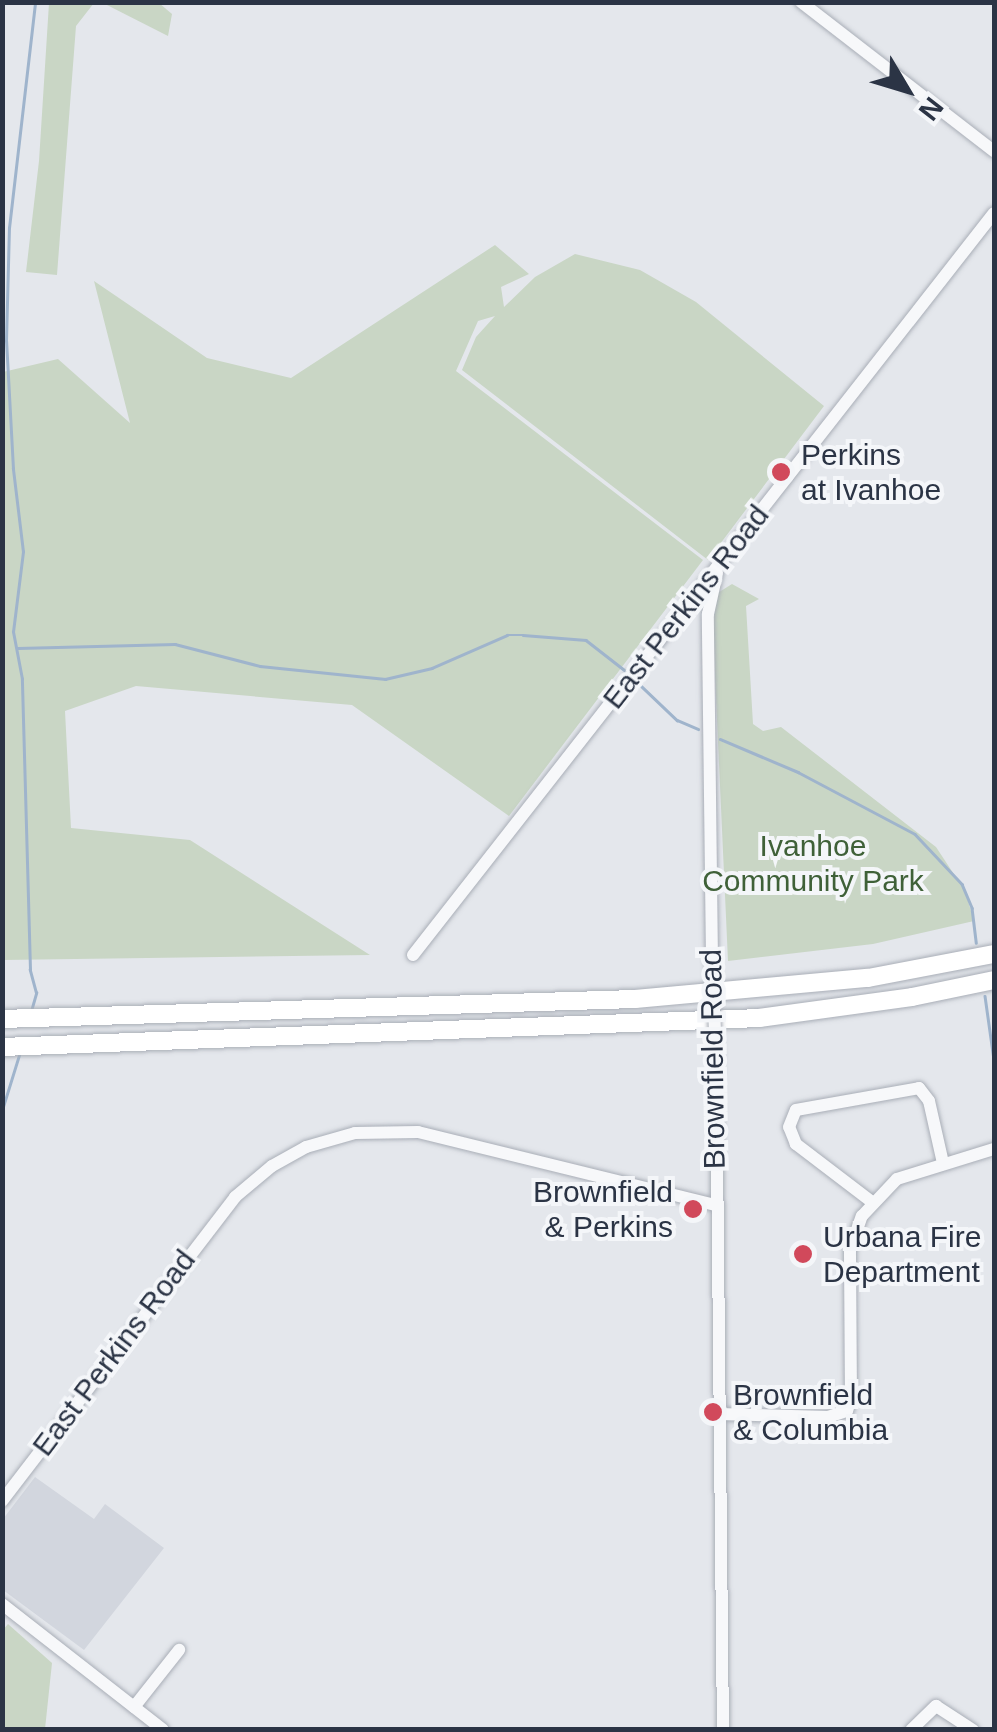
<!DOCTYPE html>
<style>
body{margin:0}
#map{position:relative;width:997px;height:1732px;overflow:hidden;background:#e4e7ec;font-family:Helvetica,sans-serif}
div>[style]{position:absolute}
.built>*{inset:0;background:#d2d6de}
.green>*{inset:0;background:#c9d6c5}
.stream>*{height:2.5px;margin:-1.25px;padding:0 1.25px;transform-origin:1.25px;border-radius:1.25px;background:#9fb4cc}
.roads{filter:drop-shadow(0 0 2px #a9aeb7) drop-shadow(0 0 2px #a9aeb7)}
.minor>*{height:12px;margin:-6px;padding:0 6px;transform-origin:6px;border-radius:6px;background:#f7f8fa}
.highway>*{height:18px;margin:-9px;padding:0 9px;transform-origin:9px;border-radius:9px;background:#fff}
.bridges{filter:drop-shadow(0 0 2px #a9aeb7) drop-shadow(0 0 2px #a9aeb7)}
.minor-bridge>*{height:12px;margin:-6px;padding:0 6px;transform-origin:6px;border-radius:6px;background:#f7f8fa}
.dots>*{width:28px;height:28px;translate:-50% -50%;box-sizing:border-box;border:5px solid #f4f6f9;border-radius:50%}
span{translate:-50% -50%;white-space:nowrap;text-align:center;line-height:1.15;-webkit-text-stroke:8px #f4f6f9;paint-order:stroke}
.poi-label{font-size:30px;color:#2b3445}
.left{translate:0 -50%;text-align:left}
.right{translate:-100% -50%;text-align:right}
.street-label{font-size:30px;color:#2b3445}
.park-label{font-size:30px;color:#3f6138}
.frame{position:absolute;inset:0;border:5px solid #2b3445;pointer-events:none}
.north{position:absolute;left:857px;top:40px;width:100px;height:100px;-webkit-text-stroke:8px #f4f6f9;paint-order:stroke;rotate:128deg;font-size:28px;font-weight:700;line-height:40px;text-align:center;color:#2b3445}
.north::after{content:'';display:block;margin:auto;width:35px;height:45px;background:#2b3445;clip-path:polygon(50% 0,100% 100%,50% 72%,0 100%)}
</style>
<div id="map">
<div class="built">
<div style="clip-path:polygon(35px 1477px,94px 1519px,105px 1504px,164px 1548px,84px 1650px,3px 1590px,3px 1519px)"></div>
</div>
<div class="green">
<div style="clip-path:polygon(49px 3px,94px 3px,76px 26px,57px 275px,26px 272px,39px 161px)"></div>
<div style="clip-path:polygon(103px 3px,159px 3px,172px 14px,168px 36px)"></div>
<div style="clip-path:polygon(495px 245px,529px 274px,501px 287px,504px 307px,535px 277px,575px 254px,640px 270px,696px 302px,824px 406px,708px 560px,462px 370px,476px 337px,495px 316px,478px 321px,456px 371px,703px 560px,509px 816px,352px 705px,136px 686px,65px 711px,71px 828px,190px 840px,370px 955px,3px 960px,3px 372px,58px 359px,130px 423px,94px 281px,207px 358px,291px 378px)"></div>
<div style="clip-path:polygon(732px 584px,759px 599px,746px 606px,753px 724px,763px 731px,781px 727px,936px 847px,965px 891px,974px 921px,873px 944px,728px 961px,713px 632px,716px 594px)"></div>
<div style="clip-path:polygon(8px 1624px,52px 1663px,45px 1729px,3px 1729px,3px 1630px)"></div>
</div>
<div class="stream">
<div style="left:18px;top:648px;width:157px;rotate:-1.5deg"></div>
<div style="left:175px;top:644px;width:88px;rotate:14.5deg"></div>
<div style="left:260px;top:666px;width:126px;rotate:5.9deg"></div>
<div style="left:385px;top:679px;width:48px;rotate:-13.2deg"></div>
<div style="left:432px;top:668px;width:82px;rotate:-23.7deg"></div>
<div style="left:507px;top:635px;width:16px"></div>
<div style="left:523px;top:635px;width:63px;rotate:4.5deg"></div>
<div style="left:586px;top:640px;width:52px;rotate:38deg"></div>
<div style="left:636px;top:681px;width:57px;rotate:43.6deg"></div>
<div style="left:677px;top:720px;width:23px;rotate:23deg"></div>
<div style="left:720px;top:739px;width:85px;rotate:22.9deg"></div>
<div style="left:798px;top:772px;width:132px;rotate:27.9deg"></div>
<div style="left:915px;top:834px;width:69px;rotate:46.8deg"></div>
<div style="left:962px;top:884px;width:26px;rotate:67deg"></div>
<div style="left:972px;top:908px;width:35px;rotate:83deg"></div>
<div style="left:985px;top:996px;width:65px;rotate:82deg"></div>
<div style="left:31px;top:1011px;width:19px;rotate:-74deg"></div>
<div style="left:36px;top:993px;width:24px;rotate:-105deg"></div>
<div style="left:30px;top:970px;width:291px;rotate:-91.6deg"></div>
<div style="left:22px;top:679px;width:48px;rotate:-100.8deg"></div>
<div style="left:13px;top:632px;width:81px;rotate:-82.9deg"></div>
<div style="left:23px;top:552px;width:84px;rotate:-96.9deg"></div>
<div style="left:13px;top:469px;width:128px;rotate:-93.1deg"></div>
<div style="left:6px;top:341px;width:113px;rotate:-88.5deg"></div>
<div style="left:9px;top:228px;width:227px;rotate:-83.4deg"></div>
<div style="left:2px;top:1110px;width:61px;rotate:-72.8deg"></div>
</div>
<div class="roads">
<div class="minor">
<div style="left:801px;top:2px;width:244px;rotate:37.7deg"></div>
<div style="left:413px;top:955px;width:942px;rotate:-51.94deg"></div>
<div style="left:712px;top:960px;width:346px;rotate:-90.7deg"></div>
<div style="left:708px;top:614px;width:42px;rotate:-77.6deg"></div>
<div style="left:716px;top:1054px;width:676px;rotate:89.41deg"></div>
<div style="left:872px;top:1202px;width:96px;rotate:-142.7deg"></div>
<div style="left:796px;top:1144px;width:18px;rotate:-112deg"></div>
<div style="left:789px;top:1127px;width:18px;rotate:-68deg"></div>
<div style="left:796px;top:1110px;width:125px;rotate:-10.1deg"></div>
<div style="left:919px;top:1088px;width:16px;rotate:52deg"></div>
<div style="left:929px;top:1101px;width:64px;rotate:77.3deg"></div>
<div style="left:719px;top:1414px;width:109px;rotate:1.6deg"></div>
<div style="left:828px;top:1417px;width:20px;rotate:-18deg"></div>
<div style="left:847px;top:1411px;width:13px;rotate:-72deg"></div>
<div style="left:851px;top:1399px;width:149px;rotate:-90.4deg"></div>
<div style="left:850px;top:1250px;width:36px;rotate:-71deg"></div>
<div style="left:862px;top:1216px;width:51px;rotate:-46.6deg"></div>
<div style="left:897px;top:1179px;width:102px;rotate:-17.2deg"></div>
<div style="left:2px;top:1501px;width:383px;rotate:-52.5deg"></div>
<div style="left:235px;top:1197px;width:48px;rotate:-40deg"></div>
<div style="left:272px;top:1166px;width:39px;rotate:-29deg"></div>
<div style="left:306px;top:1147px;width:51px;rotate:-15.9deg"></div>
<div style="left:355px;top:1133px;width:63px;rotate:-0.9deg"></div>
<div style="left:418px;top:1132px;width:307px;rotate:13.8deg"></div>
<div style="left:2px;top:1604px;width:204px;rotate:38deg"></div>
<div style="left:134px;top:1707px;width:73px;rotate:-51.7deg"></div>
<div style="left:911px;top:1730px;width:35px;rotate:-44deg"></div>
<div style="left:936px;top:1706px;width:44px;rotate:33deg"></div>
</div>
<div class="highway">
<div style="left:2px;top:1019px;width:633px;rotate:-1.81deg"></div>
<div style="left:635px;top:999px;width:234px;rotate:-5.2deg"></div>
<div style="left:868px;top:978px;width:128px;rotate:-10.8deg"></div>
<div style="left:2px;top:1047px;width:758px;rotate:-2.19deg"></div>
<div style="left:759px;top:1018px;width:154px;rotate:-7.8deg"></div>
<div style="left:912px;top:997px;width:84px;rotate:-11.7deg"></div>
</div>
</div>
<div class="bridges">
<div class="minor-bridge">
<div style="left:712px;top:960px;width:94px;rotate:87.6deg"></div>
</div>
</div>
<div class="dots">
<div style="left:781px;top:472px;background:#d1495b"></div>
<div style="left:693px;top:1209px;background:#d1495b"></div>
<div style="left:803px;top:1254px;background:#d1495b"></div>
<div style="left:713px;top:1412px;background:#d1495b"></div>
</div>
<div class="poi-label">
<span class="left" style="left:801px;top:472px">Perkins<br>at Ivanhoe</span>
<span class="right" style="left:673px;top:1209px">Brownfield<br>&amp; Perkins</span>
<span class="left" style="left:823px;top:1254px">Urbana Fire<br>Department</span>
<span class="left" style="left:733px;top:1412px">Brownfield<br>&amp; Columbia</span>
</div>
<div class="street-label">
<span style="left:686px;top:607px;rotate:-52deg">East Perkins Road</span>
<span style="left:713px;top:1059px;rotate:-91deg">Brownfield Road</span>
<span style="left:114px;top:1353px;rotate:-53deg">East Perkins Road</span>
</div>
<div class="park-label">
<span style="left:813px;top:863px">Ivanhoe<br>Community Park</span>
</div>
<div class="frame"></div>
<div class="north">N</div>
</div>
